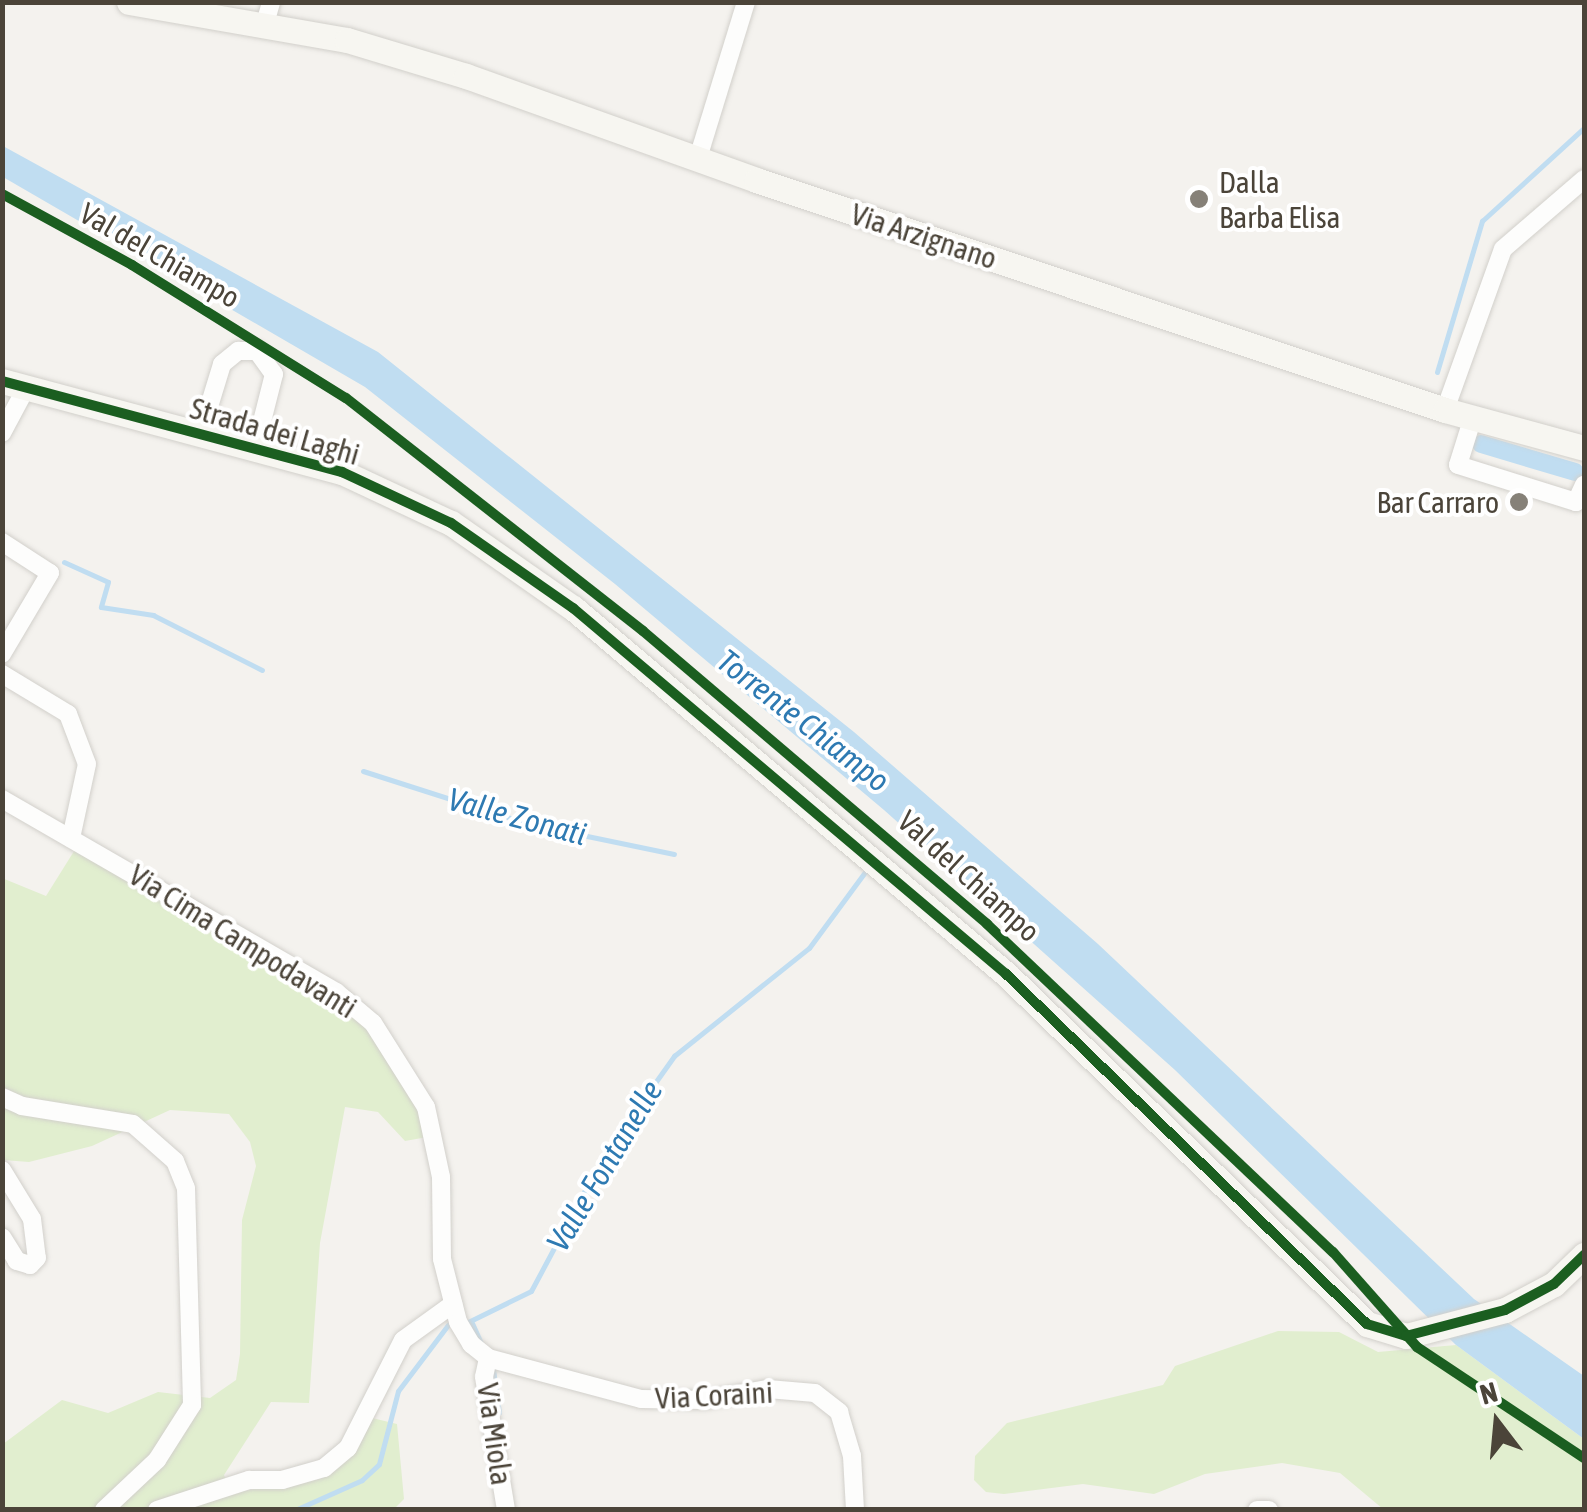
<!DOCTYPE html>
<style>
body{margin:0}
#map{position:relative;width:1587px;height:1512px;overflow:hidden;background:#f4f2ee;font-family:"Asap Condensed",sans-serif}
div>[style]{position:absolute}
.green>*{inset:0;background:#e1eecf}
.water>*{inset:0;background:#c0ddf1}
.stream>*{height:5px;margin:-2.5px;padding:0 2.5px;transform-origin:2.5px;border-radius:2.5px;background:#c0ddf1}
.canal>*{height:18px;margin:-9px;padding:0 9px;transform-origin:9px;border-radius:9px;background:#c0ddf1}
.roads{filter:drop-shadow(0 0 2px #d2d0cb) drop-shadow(0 0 2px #d2d0cb)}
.street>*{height:18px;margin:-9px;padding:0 9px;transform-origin:9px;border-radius:9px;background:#fdfdfc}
.secondary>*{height:25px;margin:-12.5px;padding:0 12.5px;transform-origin:12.5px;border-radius:12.5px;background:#f7f6f1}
.cycleway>*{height:10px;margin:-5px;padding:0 5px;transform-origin:5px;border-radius:5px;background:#1b5e20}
.dots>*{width:28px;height:28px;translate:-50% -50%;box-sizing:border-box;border:5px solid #fff;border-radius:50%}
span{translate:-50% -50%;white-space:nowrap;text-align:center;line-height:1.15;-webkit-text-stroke:8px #fff;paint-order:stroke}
.poi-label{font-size:30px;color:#4b4439}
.left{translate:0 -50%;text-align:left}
.right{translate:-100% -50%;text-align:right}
.street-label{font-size:30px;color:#4b4439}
.water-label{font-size:32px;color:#2e7ab2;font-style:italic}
.frame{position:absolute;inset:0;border:5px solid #4b4439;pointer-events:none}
.north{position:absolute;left:1447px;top:1372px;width:100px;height:100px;-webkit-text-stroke:8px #fff;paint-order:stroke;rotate:344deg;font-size:28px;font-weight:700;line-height:40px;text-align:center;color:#4b4439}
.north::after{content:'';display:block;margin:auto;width:35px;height:45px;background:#4b4439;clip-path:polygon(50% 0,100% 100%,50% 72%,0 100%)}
</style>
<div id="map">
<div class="green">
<div style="clip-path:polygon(76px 848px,338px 997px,371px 1026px,433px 1136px,405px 1141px,378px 1112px,345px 1107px,320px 1243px,309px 1403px,271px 1402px,224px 1475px,231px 1493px,320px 1479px,368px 1417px,397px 1424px,404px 1499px,394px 1509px,3px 1509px,3px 1444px,62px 1400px,108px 1413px,158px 1392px,210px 1398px,236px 1380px,240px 1354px,242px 1220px,256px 1166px,250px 1142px,229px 1114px,170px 1110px,92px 1146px,29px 1162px,3px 1160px,2px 878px,46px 896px)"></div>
<div style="clip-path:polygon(1278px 1331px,1339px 1332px,1378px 1352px,1456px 1345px,1584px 1439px,1584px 1509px,1383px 1509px,1340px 1473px,1282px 1463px,1205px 1474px,1154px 1494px,1083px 1484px,1004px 1494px,986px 1492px,974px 1480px,975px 1456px,1007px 1423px,1163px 1385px,1175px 1366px)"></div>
</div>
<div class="water">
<div style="clip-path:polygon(3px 146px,378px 352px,854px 732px,1098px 944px,1474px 1299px,1584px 1376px,1584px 1439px,1456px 1345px,1175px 1070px,884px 810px,615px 584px,365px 387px,3px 177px)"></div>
</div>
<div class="stream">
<div style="left:2px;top:3px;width:1px;rotate:-45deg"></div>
<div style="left:1437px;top:372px;width:158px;rotate:-73.4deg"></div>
<div style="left:1482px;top:221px;width:138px;rotate:-42.4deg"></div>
<div style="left:64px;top:562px;width:48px;rotate:24.4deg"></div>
<div style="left:108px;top:582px;width:26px;rotate:106deg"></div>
<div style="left:101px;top:607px;width:53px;rotate:8.7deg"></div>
<div style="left:153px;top:615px;width:122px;rotate:26.8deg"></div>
<div style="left:363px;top:771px;width:174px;rotate:17.7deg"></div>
<div style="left:529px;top:824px;width:148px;rotate:11.7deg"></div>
<div style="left:466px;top:1323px;width:72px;rotate:-26.2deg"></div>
<div style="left:531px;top:1291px;width:153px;rotate:-61.9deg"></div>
<div style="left:603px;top:1156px;width:123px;rotate:-54.6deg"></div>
<div style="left:674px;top:1056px;width:173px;rotate:-38.7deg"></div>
<div style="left:809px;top:948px;width:94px;rotate:-53.6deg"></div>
<div style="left:472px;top:1323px;width:22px;rotate:66deg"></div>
<div style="left:493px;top:1369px;width:44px;rotate:82.2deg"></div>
<div style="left:295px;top:1510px;width:73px;rotate:-24.1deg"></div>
<div style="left:362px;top:1480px;width:23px;rotate:-43deg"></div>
<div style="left:379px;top:1464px;width:75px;rotate:-75.4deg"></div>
<div style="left:398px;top:1391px;width:83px;rotate:-52.9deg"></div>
</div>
<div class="canal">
<div style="left:1481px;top:444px;width:98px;rotate:16.6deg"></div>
</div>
<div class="roads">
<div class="street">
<div style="left:264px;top:27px;width:26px;rotate:-74deg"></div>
<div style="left:698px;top:158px;width:163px;rotate:-72.9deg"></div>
<div style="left:1445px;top:410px;width:171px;rotate:-70.2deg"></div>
<div style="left:1503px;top:249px;width:107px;rotate:-40.8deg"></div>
<div style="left:1473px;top:417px;width:50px;rotate:107.4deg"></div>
<div style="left:1458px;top:465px;width:124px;rotate:17.4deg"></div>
<div style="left:1576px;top:502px;width:19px;rotate:-65deg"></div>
<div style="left:2px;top:433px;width:51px;rotate:-61.9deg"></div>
<div style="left:200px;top:436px;width:75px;rotate:-73deg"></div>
<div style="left:222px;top:364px;width:21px;rotate:-39deg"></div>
<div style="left:238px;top:351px;width:19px"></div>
<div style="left:257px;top:351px;width:29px;rotate:54deg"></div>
<div style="left:274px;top:374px;width:77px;rotate:104.2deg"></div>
<div style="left:2px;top:542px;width:57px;rotate:32.9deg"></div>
<div style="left:50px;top:573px;width:94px;rotate:120.7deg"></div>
<div style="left:2px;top:674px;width:77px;rotate:31.2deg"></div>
<div style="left:68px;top:714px;width:53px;rotate:69.2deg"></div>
<div style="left:87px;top:764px;width:76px;rotate:102.2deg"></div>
<div style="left:2px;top:799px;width:386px;rotate:30deg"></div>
<div style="left:336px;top:992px;width:48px;rotate:40deg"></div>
<div style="left:373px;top:1023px;width:99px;rotate:57.8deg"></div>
<div style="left:426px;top:1107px;width:72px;rotate:77.9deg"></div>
<div style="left:441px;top:1177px;width:82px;rotate:89.3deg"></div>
<div style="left:442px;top:1259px;width:65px;rotate:75.7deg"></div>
<div style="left:458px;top:1322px;width:26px;rotate:59deg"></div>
<div style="left:471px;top:1344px;width:22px;rotate:39deg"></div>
<div style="left:488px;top:1358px;width:158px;rotate:15deg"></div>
<div style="left:641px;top:1399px;width:63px;rotate:0.9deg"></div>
<div style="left:704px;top:1400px;width:65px;rotate:-9.8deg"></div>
<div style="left:768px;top:1389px;width:47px;rotate:4.9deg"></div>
<div style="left:815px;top:1393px;width:31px;rotate:38deg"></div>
<div style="left:839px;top:1412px;width:46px;rotate:73.5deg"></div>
<div style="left:852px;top:1456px;width:54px;rotate:86.8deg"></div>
<div style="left:2px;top:1097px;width:22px;rotate:24deg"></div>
<div style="left:22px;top:1106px;width:112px;rotate:9.2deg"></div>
<div style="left:133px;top:1124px;width:56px;rotate:41.4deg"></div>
<div style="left:175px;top:1161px;width:29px;rotate:68deg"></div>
<div style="left:186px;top:1188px;width:217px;rotate:88.4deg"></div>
<div style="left:192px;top:1405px;width:65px;rotate:122.5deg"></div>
<div style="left:157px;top:1460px;width:73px;rotate:136.7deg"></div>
<div style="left:2px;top:1170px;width:57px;rotate:58.5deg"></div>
<div style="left:32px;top:1219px;width:39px;rotate:83deg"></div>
<div style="left:37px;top:1258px;width:10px;rotate:135deg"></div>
<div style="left:30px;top:1265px;width:14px;rotate:-163deg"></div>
<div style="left:17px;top:1261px;width:28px;rotate:-122deg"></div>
<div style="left:488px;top:1358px;width:19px;rotate:102deg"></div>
<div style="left:484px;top:1377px;width:135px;rotate:80.6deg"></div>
<div style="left:157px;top:1510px;width:97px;rotate:-18.1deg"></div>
<div style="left:249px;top:1480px;width:33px"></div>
<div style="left:282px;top:1480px;width:44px;rotate:-15.9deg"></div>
<div style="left:324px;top:1468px;width:31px;rotate:-40deg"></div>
<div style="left:348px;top:1448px;width:121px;rotate:-63deg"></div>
<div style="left:403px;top:1340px;width:62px;rotate:-35.8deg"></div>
<div style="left:1257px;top:1510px;width:12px"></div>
</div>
<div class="secondary">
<div style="left:129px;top:2px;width:221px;rotate:9.9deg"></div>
<div style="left:347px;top:40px;width:124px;rotate:16.8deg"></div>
<div style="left:466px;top:76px;width:308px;rotate:19.7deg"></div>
<div style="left:756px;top:180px;width:726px;rotate:18.46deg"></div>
<div style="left:1445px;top:410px;width:144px;rotate:15.3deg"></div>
<div style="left:2px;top:381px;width:352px;rotate:15deg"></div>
<div style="left:342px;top:472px;width:120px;rotate:25.1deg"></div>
<div style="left:451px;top:523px;width:149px;rotate:34.9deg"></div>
<div style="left:573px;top:608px;width:567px;rotate:40.21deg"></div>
<div style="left:1006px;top:974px;width:503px;rotate:44.11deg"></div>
<div style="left:1367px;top:1324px;width:41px;rotate:17.1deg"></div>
<div style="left:1406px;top:1336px;width:102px;rotate:-14.7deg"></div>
<div style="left:1505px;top:1310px;width:55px;rotate:-28deg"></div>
<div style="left:1554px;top:1284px;width:42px;rotate:-44deg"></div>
</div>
</div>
<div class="cycleway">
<div style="left:2px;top:194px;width:148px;rotate:28.6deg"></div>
<div style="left:132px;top:265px;width:252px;rotate:31.9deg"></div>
<div style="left:346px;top:398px;width:377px;rotate:38.1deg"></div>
<div style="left:643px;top:631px;width:452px;rotate:40.4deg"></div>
<div style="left:987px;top:924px;width:477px;rotate:43.5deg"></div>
<div style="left:1333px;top:1252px;width:127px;rotate:48.5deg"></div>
<div style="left:1417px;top:1347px;width:201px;rotate:33.6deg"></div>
<div style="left:2px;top:381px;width:352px;rotate:15deg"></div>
<div style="left:342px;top:472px;width:120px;rotate:25.1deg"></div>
<div style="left:451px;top:523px;width:149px;rotate:34.9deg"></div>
<div style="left:573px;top:608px;width:567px;rotate:40.21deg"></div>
<div style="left:1006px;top:974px;width:503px;rotate:44.11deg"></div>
<div style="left:1367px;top:1324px;width:41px;rotate:17.1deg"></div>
<div style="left:1406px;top:1336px;width:102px;rotate:-14.7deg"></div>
<div style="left:1505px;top:1310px;width:55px;rotate:-28deg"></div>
<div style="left:1554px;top:1284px;width:42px;rotate:-44deg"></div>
</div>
<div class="dots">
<div style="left:1199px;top:199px;background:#868178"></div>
<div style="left:1519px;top:502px;background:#868178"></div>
</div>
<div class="poi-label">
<span class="left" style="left:1219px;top:199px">Dalla<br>Barba Elisa</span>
<span class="right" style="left:1499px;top:502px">Bar Carraro</span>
</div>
<div class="street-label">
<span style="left:924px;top:236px;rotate:18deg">Via Arzignano</span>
<span style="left:160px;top:255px;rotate:30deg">Val del Chiampo</span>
<span style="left:275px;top:431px;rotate:16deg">Strada dei Laghi</span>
<span style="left:969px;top:876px;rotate:42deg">Val del Chiampo</span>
<span style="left:243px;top:941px;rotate:32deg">Via Cima Campodavanti</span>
<span style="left:714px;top:1395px;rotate:-3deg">Via Coraini</span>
<span style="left:495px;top:1434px;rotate:82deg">Via Miola</span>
</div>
<div class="water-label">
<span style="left:803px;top:721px;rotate:38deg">Torrente Chiampo</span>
<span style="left:517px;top:817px;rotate:15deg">Valle Zonati</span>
<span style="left:605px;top:1166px;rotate:-59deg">Valle Fontanelle</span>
</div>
<div class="frame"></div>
<div class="north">N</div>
</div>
